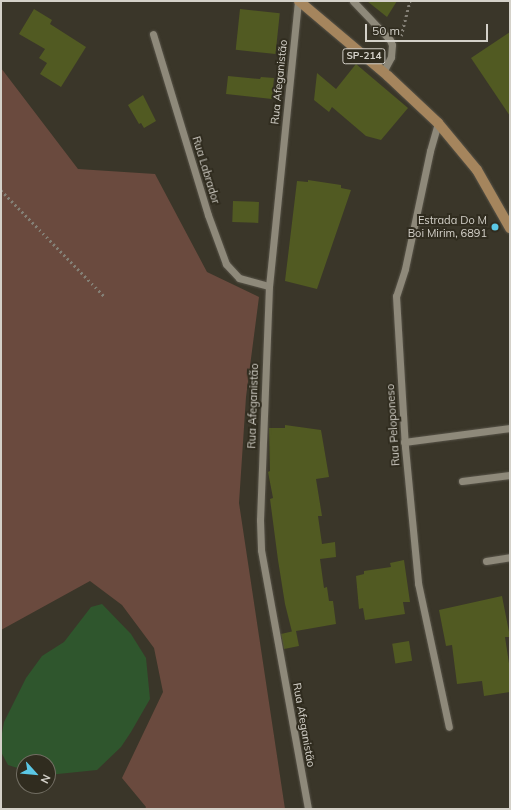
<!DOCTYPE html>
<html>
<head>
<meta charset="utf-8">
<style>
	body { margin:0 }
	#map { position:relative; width:511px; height:810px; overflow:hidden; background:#3a3629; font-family:Mulish,sans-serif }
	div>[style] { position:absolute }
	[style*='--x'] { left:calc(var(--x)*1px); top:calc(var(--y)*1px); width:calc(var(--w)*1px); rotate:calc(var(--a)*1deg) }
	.green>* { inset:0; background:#6a4a3e }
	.water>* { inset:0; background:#2f562d }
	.building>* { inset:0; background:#515a22; transform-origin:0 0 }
	.path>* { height:2.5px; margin-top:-1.25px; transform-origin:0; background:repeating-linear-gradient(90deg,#848076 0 2px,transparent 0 5px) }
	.roads { filter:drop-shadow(0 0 1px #575348) drop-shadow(0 0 1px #575348) }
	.minor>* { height:7px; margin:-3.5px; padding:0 3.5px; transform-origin:3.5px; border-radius:3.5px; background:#8e897a }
	.major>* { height:10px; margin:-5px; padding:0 5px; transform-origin:5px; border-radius:5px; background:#a5855d }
	.dots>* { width:11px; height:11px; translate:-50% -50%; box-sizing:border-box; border:2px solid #302c1f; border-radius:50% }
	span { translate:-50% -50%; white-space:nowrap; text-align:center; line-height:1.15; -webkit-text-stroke:4px #302c1f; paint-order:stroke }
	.shield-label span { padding:1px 3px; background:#302c1f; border:1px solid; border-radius:3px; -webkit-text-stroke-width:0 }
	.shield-label { font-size:10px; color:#d4d1c9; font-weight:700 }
	.street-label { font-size:11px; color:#d4d1c9 }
	.poi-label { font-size:11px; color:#d4d1c9 }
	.right { translate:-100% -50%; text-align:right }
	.frame { position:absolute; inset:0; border:2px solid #d4d1c9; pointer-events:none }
	.north { position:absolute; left:16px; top:754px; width:40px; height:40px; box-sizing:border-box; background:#302c1f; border:1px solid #726e63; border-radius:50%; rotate:117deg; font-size:11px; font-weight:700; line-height:16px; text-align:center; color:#d4d1c9 }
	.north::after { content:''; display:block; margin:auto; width:14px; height:18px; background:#5bc8e6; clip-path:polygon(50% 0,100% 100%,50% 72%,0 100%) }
	.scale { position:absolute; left:365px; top:24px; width:123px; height:18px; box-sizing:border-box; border:2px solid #d4d1c9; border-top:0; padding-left:5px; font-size:12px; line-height:14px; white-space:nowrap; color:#d4d1c9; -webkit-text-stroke:3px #302c1f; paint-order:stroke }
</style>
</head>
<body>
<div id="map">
	<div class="green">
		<i style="clip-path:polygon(1px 68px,78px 169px,155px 174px,207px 272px,259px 297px,246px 397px,239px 503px,285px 809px,145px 809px,146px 807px,122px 778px,163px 692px,154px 648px,122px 605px,90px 581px,1px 630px)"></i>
	</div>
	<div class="water">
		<i style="clip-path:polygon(102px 604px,131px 634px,146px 658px,150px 699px,131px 732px,121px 747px,97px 770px,48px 775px,48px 762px,24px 762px,24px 770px,8px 765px,1px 752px,1px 739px,4px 722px,26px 678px,42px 656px,64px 642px,91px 607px)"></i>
	</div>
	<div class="building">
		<i style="clip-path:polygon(367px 1px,397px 1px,387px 17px)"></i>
		<i style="clip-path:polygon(34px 9px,52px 20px,50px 24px,86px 47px,61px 87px,40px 74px,47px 63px,39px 58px,45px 49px,19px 34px)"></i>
		<i style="left:240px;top:9px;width:40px;height:41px;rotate:6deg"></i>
		<i style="clip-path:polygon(510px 32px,510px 116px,471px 58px)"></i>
		<i style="clip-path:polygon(356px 64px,408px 108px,381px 140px,366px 136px,332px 107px,329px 112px,314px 100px,317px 73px,336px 89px)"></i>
		<i style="clip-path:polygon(228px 76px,260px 79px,261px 77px,274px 78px,272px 99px,226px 94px)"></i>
		<i style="clip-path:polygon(143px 95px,156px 121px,144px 128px,141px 123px,139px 124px,128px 105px)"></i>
		<i style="clip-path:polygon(308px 180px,341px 185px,341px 188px,351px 190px,317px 289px,285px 281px,297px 181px,308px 182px)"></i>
		<i style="left:233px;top:201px;width:26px;height:21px;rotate:2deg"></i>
		<i style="clip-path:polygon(285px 425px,321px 430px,329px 477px,316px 479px,322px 516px,318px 516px,322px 544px,335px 542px,336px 557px,320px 559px,324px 588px,327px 587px,329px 601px,333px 601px,336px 624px,296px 631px,299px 646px,284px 649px,281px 634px,294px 631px,292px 632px,285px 604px,278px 560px,270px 499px,273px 498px,268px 472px,270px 471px,269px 428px,285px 428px)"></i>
		<i style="clip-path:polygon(404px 560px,410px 602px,403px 602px,405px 614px,365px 620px,363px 608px,359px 609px,356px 576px,364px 574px,364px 571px,391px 567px,390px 563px)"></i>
		<i style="clip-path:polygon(502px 596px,510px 637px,505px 637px,510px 670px,510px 692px,484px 696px,482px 681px,457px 684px,452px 645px,446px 646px,439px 610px)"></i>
		<i style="left:409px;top:641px;width:20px;height:17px;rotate:81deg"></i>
	</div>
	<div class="path">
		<i style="--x:401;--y:36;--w:36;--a:-76"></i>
		<i style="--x:1;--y:190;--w:148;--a:45.8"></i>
	</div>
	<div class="roads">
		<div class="minor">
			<i style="--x:298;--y:1;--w:286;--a:95.8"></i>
			<i style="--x:269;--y:286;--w:234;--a:92.2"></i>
			<i style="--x:260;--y:520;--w:30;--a:88"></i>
			<i style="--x:261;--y:550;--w:263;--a:79.7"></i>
			<i style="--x:353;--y:1;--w:54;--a:46.5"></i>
			<i style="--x:390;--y:40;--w:5;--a:68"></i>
			<i style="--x:392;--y:45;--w:12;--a:95"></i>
			<i style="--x:391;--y:57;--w:17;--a:118"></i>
			<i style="--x:153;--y:34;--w:189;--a:73.1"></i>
			<i style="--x:208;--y:215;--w:52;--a:69.8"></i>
			<i style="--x:226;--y:264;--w:19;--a:47"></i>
			<i style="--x:239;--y:278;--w:31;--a:15"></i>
			<i style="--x:438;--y:123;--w:29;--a:106"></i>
			<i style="--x:430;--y:151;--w:121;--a:102"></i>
			<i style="--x:405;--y:269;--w:28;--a:108"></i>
			<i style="--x:396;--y:296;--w:151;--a:86.6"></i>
			<i style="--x:405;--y:447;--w:137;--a:84.5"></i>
			<i style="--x:418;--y:583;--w:147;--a:77.9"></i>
			<i style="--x:404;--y:442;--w:107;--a:-7.5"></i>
			<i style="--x:462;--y:481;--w:48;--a:-7.1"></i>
			<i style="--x:486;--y:561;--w:24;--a:-9"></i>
		</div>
		<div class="major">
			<i style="--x:299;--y:1;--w:116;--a:40.1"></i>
			<i style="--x:388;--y:76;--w:69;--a:43.2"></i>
			<i style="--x:438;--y:123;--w:61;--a:50.3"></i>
			<i style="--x:477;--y:170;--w:67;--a:60.4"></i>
		</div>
	</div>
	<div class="dots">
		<i style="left:495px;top:227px;background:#5bc8e6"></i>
	</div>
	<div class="shield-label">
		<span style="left:364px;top:56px">SP-214</span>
	</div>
	<div class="street-label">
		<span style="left:279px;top:82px;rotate:-84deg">Rua Afeganistão</span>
		<span style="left:206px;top:170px;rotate:73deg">Rua Labrador</span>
		<span style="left:253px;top:406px;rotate:-88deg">Rua Afeganistão</span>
		<span style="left:393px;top:425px;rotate:-94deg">Rua Peloponeso</span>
		<span style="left:304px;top:725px;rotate:80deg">Rua Afeganistão</span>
	</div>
	<div class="poi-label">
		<span class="right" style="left:487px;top:227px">Estrada Do M<br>Boi Mirim, 6891</span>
	</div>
	<div class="frame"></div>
	<div class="north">N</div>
	<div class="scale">50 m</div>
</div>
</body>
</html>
